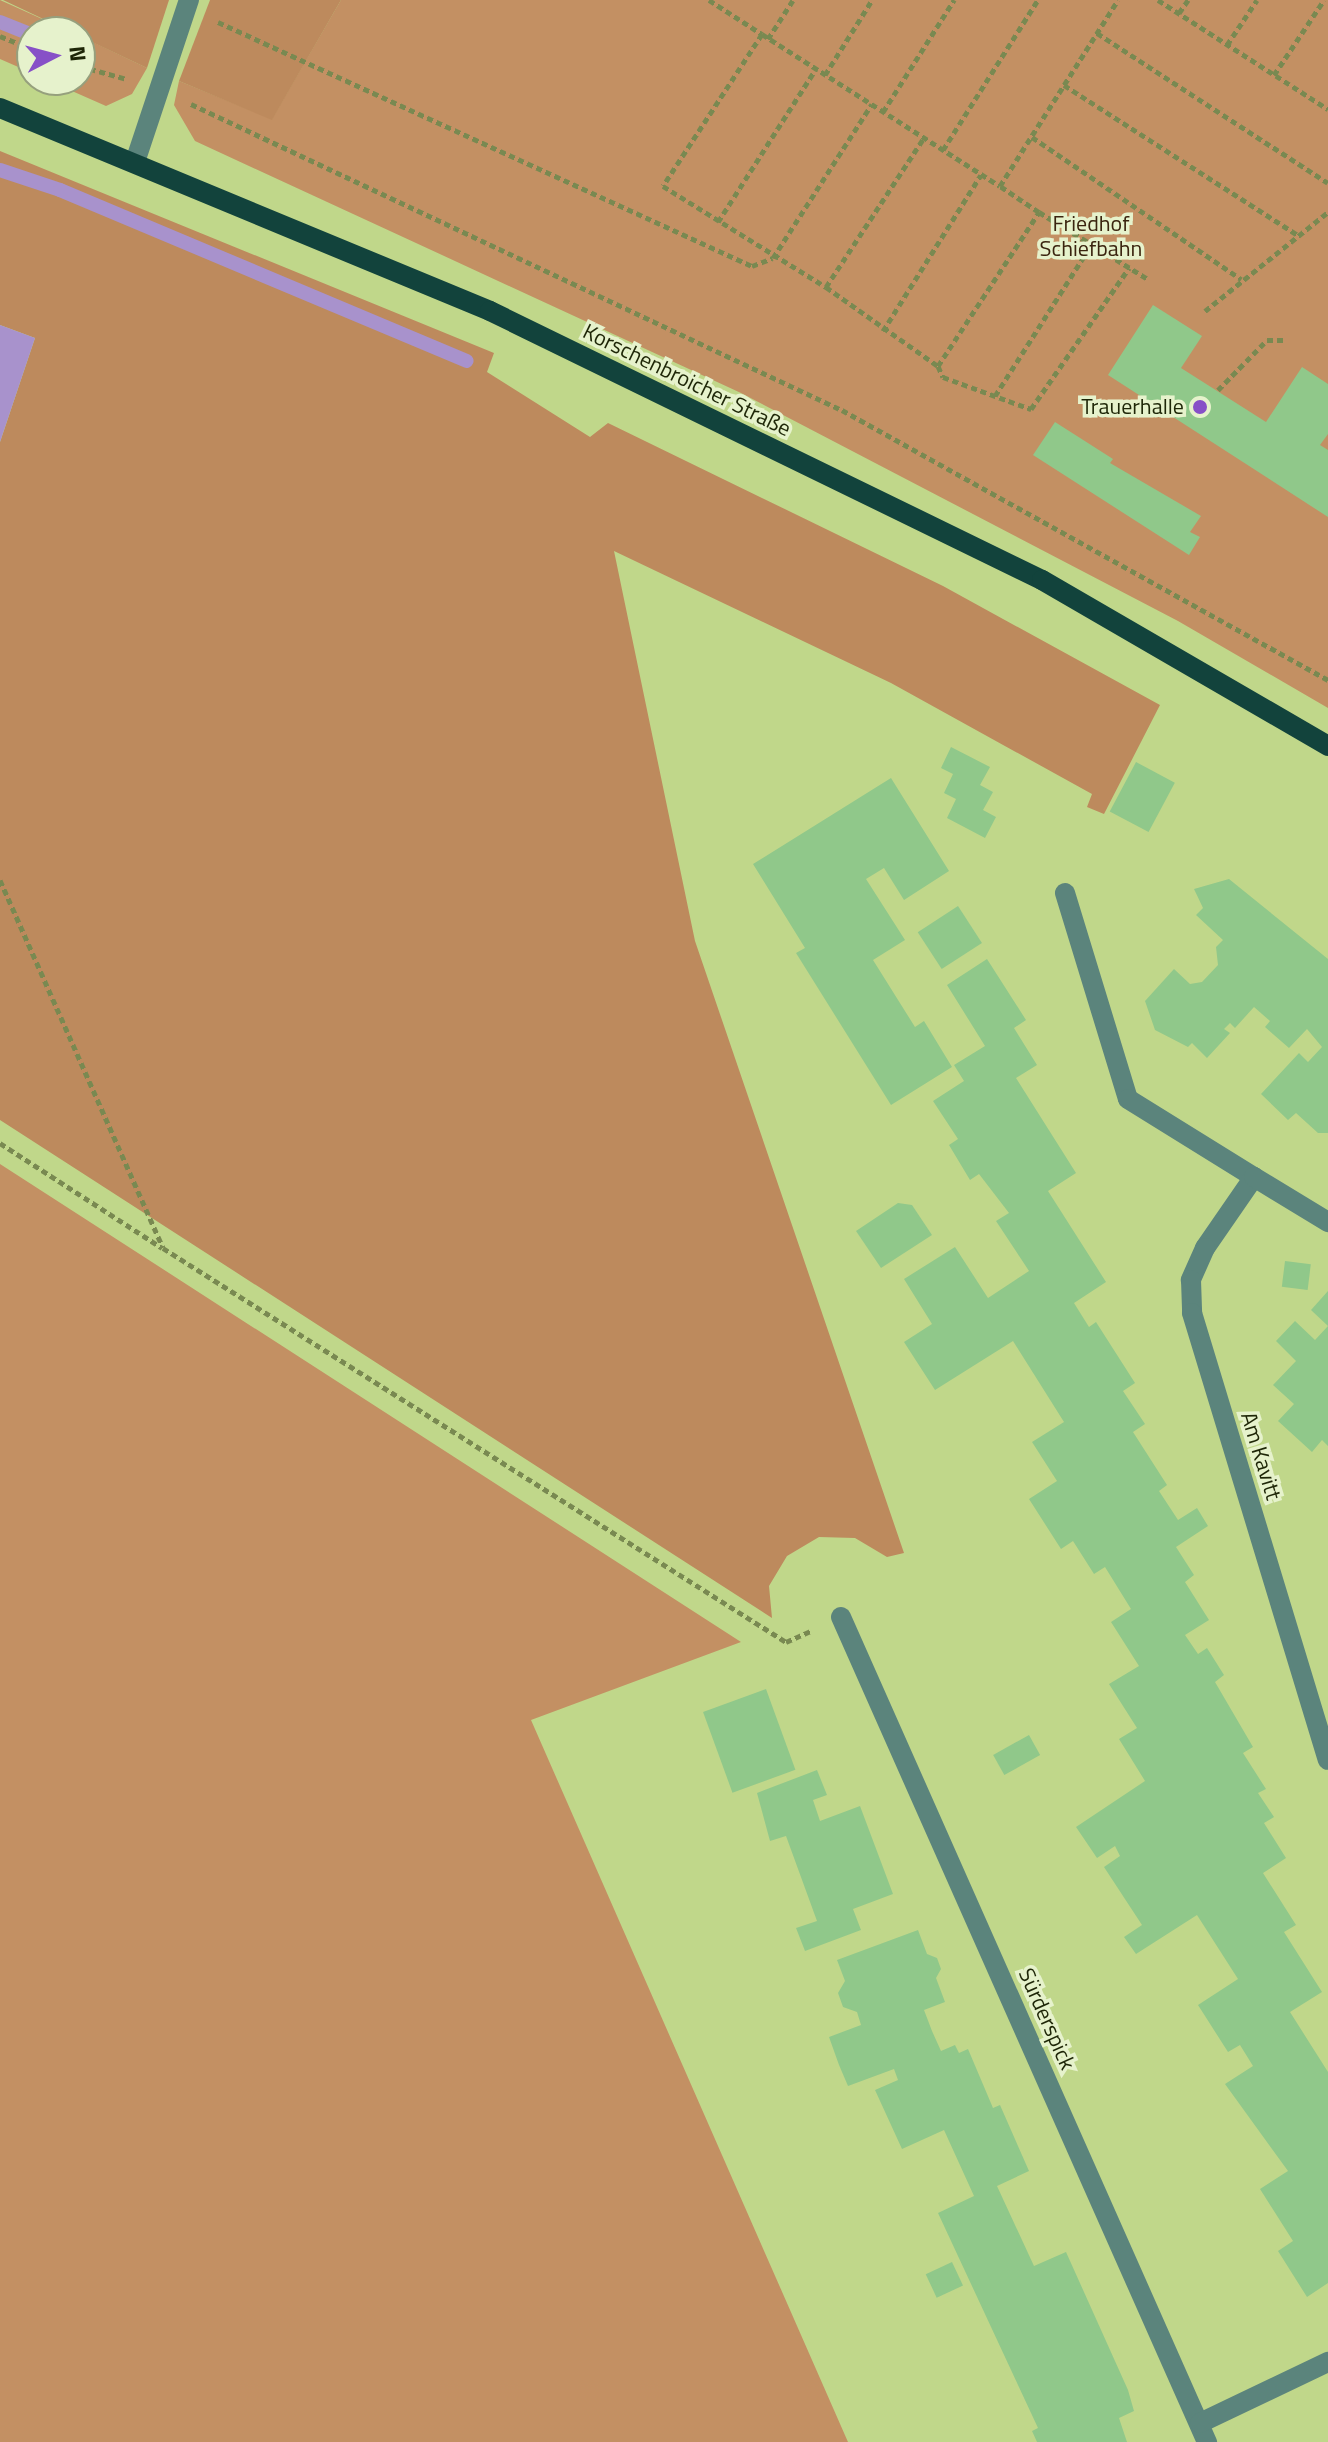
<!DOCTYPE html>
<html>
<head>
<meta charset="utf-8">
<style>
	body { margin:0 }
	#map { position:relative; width:1328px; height:2442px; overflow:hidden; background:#c0d78a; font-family:"Titillium Web",sans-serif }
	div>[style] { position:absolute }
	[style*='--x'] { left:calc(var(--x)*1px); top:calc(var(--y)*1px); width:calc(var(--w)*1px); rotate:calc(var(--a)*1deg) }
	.green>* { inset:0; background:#c39063 }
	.forest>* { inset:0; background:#bd8a5d }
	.water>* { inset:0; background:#a892cc }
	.stream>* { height:14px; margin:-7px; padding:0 7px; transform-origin:7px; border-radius:7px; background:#a892cc }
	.building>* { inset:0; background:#90c88a; transform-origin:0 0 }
	.path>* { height:5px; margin-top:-2.5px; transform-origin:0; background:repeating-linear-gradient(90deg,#798951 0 6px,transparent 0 10px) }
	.minor>* { height:20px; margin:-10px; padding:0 10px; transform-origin:10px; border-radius:10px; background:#5b847c }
	.major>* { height:20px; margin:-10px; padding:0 10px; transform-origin:10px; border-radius:10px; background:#12433c }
	.dots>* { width:22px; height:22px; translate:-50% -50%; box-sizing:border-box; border:4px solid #e6f2cc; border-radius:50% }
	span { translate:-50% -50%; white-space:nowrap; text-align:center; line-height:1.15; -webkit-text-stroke:7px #e6f2cc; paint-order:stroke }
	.park-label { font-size:22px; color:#3a240f }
	.street-label { font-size:22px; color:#1e2607 }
	.poi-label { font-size:22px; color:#1e2607 }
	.right { translate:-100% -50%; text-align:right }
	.north { position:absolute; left:16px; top:16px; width:80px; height:80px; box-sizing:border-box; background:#e6f2cc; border:2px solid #96a07d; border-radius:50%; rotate:84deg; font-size:22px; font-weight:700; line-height:32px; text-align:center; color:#1e2607 }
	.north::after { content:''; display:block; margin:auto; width:28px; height:36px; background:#8750c7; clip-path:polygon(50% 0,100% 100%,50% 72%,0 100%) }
</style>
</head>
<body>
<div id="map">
	<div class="green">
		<i style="clip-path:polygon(0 0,71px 32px,32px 32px,32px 73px,0 59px)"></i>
		<i style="clip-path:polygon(341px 0,1328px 0,1328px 708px,1178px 621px,741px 393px,195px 141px,174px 105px,179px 81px,272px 119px)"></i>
		<i style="clip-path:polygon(80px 36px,147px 68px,132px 94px,106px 106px,47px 80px,80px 80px)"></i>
		<i style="clip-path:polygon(0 1164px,741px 1642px,531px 1720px,848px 2442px,0 2442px)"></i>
	</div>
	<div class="forest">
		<i style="clip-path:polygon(3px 0,169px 0,147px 68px)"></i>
		<i style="clip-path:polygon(210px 0,341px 0,272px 120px,179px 81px)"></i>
		<i style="clip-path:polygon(0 151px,494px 353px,487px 372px,590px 437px,608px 423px,943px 586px,1160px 705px,1104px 814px,1087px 807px,1092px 794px,891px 683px,614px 551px,695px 941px,904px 1553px,887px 1557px,855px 1538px,819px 1537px,787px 1556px,769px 1586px,772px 1618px,0 1120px,0 442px,35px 338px,0 325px)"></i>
	</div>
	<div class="water">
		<i style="clip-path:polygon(0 325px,35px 338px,0 442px)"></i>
	</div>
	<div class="stream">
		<i style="--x:0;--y:22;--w:35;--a:22"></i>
		<i style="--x:0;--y:170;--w:63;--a:18.4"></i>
		<i style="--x:60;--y:190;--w:441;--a:22.8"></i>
	</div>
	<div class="building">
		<i style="clip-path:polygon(1153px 305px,1202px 336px,1181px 368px,1266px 422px,1302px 367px,1328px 384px,1328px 434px,1320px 445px,1328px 450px,1328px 517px,1108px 375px)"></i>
		<i style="clip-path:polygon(1055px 422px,1113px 459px,1110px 463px,1201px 516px,1190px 532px,1200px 537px,1189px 555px,1033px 455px)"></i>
		<i style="clip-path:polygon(951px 747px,990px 767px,980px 785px,993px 792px,983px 810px,996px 817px,985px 838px,947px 818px,956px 799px,944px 793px,953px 774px,941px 768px)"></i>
		<i style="left:1136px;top:762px;width:44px;height:56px;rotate:28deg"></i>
		<i style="clip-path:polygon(891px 778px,949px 871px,904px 900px,884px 868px,866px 879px,905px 940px,873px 960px,915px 1027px,924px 1021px,952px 1067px,891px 1105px,796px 953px,805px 948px,753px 864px)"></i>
		<i style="clip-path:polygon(1229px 879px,1328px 959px,1328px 1133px,1318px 1133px,1296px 1113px,1288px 1120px,1261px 1094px,1299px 1053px,1308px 1062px,1322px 1047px,1307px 1029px,1289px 1048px,1265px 1027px,1270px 1021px,1254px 1007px,1235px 1028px,1230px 1023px,1224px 1029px,1230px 1033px,1207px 1058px,1192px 1043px,1188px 1047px,1155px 1030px,1145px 1001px,1174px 969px,1190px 984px,1202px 982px,1218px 965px,1216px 947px,1223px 940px,1196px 915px,1203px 908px,1194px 889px)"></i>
		<i style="left:958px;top:906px;width:44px;height:48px;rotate:57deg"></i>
		<i style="clip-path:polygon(987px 959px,1026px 1020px,1014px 1028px,1037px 1065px,1016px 1078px,1076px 1173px,1048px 1191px,1106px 1282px,1074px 1303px,1089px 1327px,1096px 1322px,1135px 1383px,1123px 1391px,1145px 1424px,1133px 1432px,1167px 1485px,1159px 1491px,1178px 1520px,1197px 1508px,1208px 1526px,1176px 1547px,1194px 1575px,1185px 1582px,1209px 1620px,1185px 1635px,1198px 1654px,1207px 1648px,1224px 1675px,1215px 1682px,1253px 1747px,1243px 1753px,1266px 1789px,1258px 1793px,1274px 1817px,1264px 1823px,1286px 1858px,1263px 1873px,1296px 1925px,1284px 1932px,1322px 1992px,1290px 2012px,1328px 2072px,1328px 2283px,1307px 2297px,1278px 2251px,1293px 2241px,1260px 2189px,1288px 2171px,1225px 2084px,1253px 2066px,1240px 2045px,1228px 2052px,1198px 2005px,1238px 1979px,1197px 1915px,1136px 1954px,1124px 1937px,1142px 1925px,1104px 1867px,1120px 1856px,1115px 1846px,1097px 1858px,1076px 1827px,1145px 1781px,1119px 1739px,1137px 1728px,1109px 1684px,1139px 1666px,1111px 1622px,1131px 1609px,1105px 1567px,1094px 1574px,1073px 1541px,1061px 1549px,1029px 1499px,1057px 1481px,1032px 1442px,1064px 1422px,1013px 1341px,935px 1390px,904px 1342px,932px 1324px,904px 1279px,955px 1247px,988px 1298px,1029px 1271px,996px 1221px,1009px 1213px,979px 1174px,970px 1180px,949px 1145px,958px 1139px,933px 1101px,964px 1081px,954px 1065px,985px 1046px,947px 985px)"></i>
		<i style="clip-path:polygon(898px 1203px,912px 1205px,932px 1235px,881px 1268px,856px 1231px)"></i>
		<i style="left:1285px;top:1261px;width:26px;height:26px;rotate:7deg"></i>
		<i style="clip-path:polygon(1328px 1291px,1328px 1326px,1311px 1310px)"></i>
		<i style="clip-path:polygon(1295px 1321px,1315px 1340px,1328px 1326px,1328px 1446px,1322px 1440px,1312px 1452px,1278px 1421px,1294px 1404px,1273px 1385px,1296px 1361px,1276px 1341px)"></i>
		<i style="left:766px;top:1689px;width:86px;height:67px;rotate:70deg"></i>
		<i style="left:1029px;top:1735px;width:23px;height:41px;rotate:61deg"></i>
		<i style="clip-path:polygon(817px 1770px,827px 1795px,813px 1800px,820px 1821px,860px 1806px,893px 1894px,853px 1909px,861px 1930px,805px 1951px,796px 1928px,817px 1921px,786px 1836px,770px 1841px,757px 1793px)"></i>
		<i style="clip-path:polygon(918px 1930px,927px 1954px,937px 1958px,941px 1969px,936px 1978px,945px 2002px,924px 2010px,932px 2031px,941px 2051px,955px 2045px,959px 2053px,968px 2049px,993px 2108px,1000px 2105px,1029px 2171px,997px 2186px,1034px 2266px,1066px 2252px,1128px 2390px,1134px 2411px,1119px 2418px,1127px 2442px,1037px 2442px,1032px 2431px,1038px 2428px,938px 2213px,974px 2196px,944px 2130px,902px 2149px,875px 2090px,898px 2080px,894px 2069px,848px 2086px,839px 2065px,829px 2037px,861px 2025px,857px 2012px,843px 2007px,838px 1993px,845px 1981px,837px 1960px)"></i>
		<i style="left:952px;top:2262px;width:26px;height:29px;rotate:65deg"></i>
	</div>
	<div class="path">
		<i style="--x:709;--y:0;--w:63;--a:32.7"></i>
		<i style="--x:762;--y:34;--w:181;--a:123.1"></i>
		<i style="--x:663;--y:186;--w:192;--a:31.8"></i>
		<i style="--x:826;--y:287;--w:137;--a:35.2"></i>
		<i style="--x:938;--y:366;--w:184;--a:-56.7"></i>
		<i style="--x:1039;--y:212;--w:47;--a:-146.3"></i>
		<i style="--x:1158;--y:0;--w:202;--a:32.7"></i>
		<i style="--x:1179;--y:13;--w:16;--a:-55"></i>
		<i style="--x:218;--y:22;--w:587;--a:24.56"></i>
		<i style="--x:752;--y:266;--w:22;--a:-21"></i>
		<i style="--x:773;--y:258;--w:183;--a:-57.3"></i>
		<i style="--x:1097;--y:33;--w:275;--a:33"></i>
		<i style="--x:762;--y:34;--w:282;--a:32.6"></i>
		<i style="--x:1000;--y:186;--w:220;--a:-57.6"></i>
		<i style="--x:0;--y:36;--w:35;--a:22"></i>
		<i style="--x:768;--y:39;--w:46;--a:-57.3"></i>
		<i style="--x:1227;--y:45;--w:54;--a:-56.3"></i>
		<i style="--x:80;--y:66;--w:49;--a:15.5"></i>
		<i style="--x:825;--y:75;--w:89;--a:-57.9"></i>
		<i style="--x:1274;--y:75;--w:90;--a:-56.3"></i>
		<i style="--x:1064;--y:85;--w:278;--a:32.7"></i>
		<i style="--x:191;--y:104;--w:719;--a:25.18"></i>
		<i style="--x:842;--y:410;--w:556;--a:29.05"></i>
		<i style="--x:883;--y:112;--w:133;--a:-57.6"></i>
		<i style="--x:1032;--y:137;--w:253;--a:34.2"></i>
		<i style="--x:943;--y:150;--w:178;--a:-57.7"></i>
		<i style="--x:1039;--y:212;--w:128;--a:31.6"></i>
		<i style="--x:718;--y:222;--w:182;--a:-57.4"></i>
		<i style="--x:826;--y:287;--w:178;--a:-56.7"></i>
		<i style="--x:1205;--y:311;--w:158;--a:-38.8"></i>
		<i style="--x:883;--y:331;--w:184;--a:-57.9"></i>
		<i style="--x:938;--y:366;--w:12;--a:66"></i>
		<i style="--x:943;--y:377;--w:94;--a:20"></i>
		<i style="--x:1031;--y:409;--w:172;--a:-55.2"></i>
		<i style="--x:1218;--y:390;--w:70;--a:-45.6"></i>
		<i style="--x:1267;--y:340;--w:20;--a:0"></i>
		<i style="--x:995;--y:396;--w:180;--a:-57.5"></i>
		<i style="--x:0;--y:880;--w:402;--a:66.1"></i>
		<i style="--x:163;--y:1248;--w:737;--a:32.31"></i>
		<i style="--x:786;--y:1642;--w:27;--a:-24"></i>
		<i style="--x:0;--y:1143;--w:193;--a:32.9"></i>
	</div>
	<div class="minor">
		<i style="--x:135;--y:162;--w:171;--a:-71.6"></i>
		<i style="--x:1065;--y:893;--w:215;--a:73"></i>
		<i style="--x:1128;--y:1099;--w:148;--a:31.8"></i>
		<i style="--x:1254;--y:1177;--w:86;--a:124.6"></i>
		<i style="--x:1205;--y:1248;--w:35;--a:114"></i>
		<i style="--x:1191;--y:1280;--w:33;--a:88"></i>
		<i style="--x:1192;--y:1313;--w:467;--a:73.1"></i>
		<i style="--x:1254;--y:1177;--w:87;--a:31.3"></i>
		<i style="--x:841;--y:1617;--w:903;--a:66.08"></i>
		<i style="--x:1200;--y:2423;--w:142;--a:-25.5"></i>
	</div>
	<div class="major">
		<i style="--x:0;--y:108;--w:530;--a:22.5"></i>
		<i style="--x:490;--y:311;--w:614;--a:25.98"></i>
		<i style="--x:1042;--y:580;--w:331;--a:30.1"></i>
	</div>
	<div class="dots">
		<i style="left:1200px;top:407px;background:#8750c7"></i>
	</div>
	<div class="park-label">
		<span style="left:1091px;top:236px">Friedhof<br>Schiefbahn</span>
	</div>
	<div class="street-label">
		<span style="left:687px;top:380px;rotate:26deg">Korschenbroicher Straße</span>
		<span style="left:1261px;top:1456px;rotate:73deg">Am Kavitt</span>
		<span style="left:1047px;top:2019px;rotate:66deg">Sürderspick</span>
	</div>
	<div class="poi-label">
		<span class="right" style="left:1184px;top:407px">Trauerhalle</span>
	</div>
	<div class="north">N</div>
</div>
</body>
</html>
